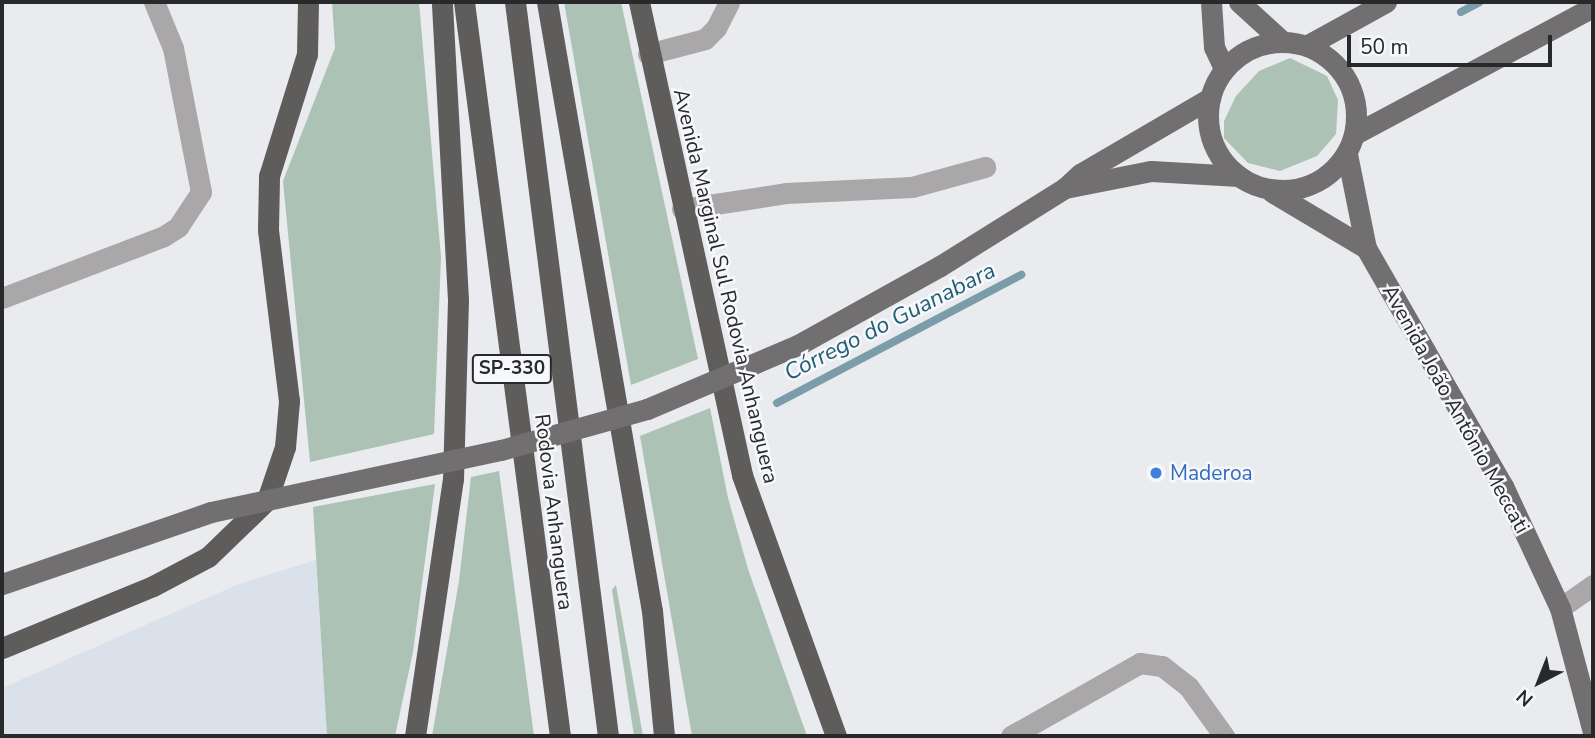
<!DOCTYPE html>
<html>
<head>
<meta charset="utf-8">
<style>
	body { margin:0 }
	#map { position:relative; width:1595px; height:738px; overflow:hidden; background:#e9ebee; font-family:"Nunito Sans",sans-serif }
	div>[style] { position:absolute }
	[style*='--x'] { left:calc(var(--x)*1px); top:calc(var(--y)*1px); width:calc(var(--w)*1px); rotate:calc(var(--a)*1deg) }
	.built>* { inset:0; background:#dae1ea }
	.green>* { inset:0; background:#abc2b4 }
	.stream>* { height:8px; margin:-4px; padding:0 4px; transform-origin:4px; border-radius:4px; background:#7b9ca9 }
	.minor>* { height:21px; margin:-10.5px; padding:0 10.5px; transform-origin:10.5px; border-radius:10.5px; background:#a9a7a8 }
	.major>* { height:21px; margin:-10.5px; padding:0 10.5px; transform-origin:10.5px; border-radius:10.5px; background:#726f70 }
	.major>.ring { margin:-10.5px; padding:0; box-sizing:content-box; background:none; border:21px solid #726f70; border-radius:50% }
	.highway>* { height:21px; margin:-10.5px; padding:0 10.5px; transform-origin:10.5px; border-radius:10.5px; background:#5f5c5c }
	.major-bridge>* { height:21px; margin:-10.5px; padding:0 10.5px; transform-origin:10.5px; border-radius:10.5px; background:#726f70 }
	.dots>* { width:19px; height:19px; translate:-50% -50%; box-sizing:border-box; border:4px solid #f6f8fb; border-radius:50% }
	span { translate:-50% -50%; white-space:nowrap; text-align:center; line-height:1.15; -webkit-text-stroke:5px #f6f8fb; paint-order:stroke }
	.shield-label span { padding:2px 5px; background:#f6f8fb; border:2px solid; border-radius:5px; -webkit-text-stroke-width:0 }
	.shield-label { font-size:19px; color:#28292a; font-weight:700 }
	.street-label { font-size:21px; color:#28292a }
	.shop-label { font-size:21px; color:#366cbe }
	.left { translate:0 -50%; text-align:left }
	.water-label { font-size:23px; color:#205f74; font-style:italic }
	.frame { position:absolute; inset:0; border:4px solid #28292a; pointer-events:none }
	.north { position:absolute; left:1504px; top:647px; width:70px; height:70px; -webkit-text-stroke:5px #f6f8fb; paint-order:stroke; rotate:222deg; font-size:19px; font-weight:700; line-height:28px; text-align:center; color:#28292a }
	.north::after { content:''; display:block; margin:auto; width:24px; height:32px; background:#28292a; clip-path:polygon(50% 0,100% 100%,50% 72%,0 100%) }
	.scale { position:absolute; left:1347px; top:35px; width:205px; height:32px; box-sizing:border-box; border:4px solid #28292a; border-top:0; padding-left:9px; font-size:21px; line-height:24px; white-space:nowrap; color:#28292a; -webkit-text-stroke:5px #f6f8fb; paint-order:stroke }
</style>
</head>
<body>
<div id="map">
	<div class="built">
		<i style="clip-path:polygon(316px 560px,327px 736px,2px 736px,2px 688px,239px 584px)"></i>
	</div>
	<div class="green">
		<i style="clip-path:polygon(332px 2px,419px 2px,441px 257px,434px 434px,310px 462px,283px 181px,335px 48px)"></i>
		<i style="clip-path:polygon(564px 2px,621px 2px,698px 359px,631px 385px)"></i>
		<i style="clip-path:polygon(1290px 58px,1327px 76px,1338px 100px,1336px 134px,1317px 156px,1280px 171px,1248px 163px,1224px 138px,1224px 121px,1236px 96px,1259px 71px)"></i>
		<i style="clip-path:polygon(710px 408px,728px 498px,748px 569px,807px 736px,692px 736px,640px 436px)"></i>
		<i style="clip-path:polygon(499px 471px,534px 736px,432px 736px,459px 581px,471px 477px)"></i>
		<i style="clip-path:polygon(435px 484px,413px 652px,395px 736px,327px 736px,313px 507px)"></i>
		<i style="clip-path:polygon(616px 585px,643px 736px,634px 736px,612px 590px)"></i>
	</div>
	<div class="stream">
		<i style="--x:1461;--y:12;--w:21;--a:-28"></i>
		<i style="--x:777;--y:403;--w:276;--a:-27.7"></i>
	</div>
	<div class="minor">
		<i style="--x:648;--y:54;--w:59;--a:-14.7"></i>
		<i style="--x:705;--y:39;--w:16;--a:-45"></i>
		<i style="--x:716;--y:28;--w:29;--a:-63"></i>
		<i style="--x:682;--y:209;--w:105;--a:-8.7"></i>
		<i style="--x:786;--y:193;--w:126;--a:-2.7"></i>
		<i style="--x:912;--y:187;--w:76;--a:-15.3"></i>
		<i style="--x:2;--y:298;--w:173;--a:-20.9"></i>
		<i style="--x:164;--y:236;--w:17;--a:-33"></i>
		<i style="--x:178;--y:227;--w:42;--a:-56.7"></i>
		<i style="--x:201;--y:192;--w:147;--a:-101"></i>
		<i style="--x:173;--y:48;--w:50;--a:-112.4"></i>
		<i style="--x:1560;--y:608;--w:40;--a:-34.9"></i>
		<i style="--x:1011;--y:736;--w:148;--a:-29.5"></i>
		<i style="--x:1140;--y:663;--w:22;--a:8"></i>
		<i style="--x:1162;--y:666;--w:33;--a:38"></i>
		<i style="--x:1188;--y:686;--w:62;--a:54.2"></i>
	</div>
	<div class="major">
		<i style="--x:1211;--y:2;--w:45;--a:86.2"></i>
		<i style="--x:1214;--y:47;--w:23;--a:65"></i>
		<i style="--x:1239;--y:2;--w:58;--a:42.2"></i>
		<i class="ring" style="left:1208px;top:42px;width:127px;height:127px"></i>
		<i style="--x:1308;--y:45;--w:89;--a:-28.9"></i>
		<i style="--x:1355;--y:134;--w:270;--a:-28.1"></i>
		<i style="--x:1347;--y:154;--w:96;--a:78.6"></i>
		<i style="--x:1366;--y:248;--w:275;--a:60.1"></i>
		<i style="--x:1503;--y:486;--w:135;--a:65"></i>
		<i style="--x:1560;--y:608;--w:128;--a:75.1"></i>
		<i style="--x:1065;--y:188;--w:88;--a:-11.2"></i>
		<i style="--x:1151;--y:171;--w:88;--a:3.3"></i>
		<i style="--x:1272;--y:192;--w:109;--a:30.8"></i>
		<i style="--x:940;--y:266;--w:147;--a:-32"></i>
		<i style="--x:1065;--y:188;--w:21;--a:-43"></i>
		<i style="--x:1080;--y:174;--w:151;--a:-30.3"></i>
	</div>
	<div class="highway">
		<i style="--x:464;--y:2;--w:740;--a:82.55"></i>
		<i style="--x:515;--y:2;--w:740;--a:82.78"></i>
		<i style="--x:547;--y:2;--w:618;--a:80.22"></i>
		<i style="--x:652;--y:611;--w:126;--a:84.5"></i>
		<i style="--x:639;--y:2;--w:484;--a:77.7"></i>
		<i style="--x:742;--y:475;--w:277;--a:70.2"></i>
		<i style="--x:2;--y:648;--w:163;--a:-22.3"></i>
		<i style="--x:153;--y:586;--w:62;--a:-27.8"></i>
		<i style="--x:208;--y:557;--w:82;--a:-44"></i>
		<i style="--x:267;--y:500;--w:56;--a:-71.2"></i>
		<i style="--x:285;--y:447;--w:46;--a:-85"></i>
		<i style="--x:289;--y:401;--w:172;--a:-97"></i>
		<i style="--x:268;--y:230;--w:54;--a:-88.9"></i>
		<i style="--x:269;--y:176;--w:128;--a:-72.7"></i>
		<i style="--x:307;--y:54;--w:52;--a:-88.9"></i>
		<i style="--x:415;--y:736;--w:260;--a:-81.6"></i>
		<i style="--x:453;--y:479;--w:179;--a:-88.4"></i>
		<i style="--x:458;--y:300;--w:298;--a:-93.1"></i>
	</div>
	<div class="major-bridge">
		<i style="--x:2;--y:584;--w:221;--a:-19"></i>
		<i style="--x:211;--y:512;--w:297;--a:-12.1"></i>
		<i style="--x:501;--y:450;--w:152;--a:-15.7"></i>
		<i style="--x:647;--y:409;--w:164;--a:-23"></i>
		<i style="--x:798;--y:345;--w:162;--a:-29.1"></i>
	</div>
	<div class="dots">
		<i style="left:1156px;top:473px;background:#3f7fe0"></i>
	</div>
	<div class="shield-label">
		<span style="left:512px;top:369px">SP-330</span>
	</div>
	<div class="street-label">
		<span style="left:726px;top:286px;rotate:77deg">Avenida Marginal Sul Rodovia Anhanguera</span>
		<span style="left:1456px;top:409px;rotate:61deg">Avenida João Antônio Meccati</span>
		<span style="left:554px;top:512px;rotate:83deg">Rodovia Anhanguera</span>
	</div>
	<div class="shop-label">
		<span class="left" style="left:1170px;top:473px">Maderoa</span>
	</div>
	<div class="water-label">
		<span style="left:890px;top:322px;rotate:-27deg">Córrego do Guanabara</span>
	</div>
	<div class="frame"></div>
	<div class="north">N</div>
	<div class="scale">50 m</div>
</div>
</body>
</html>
